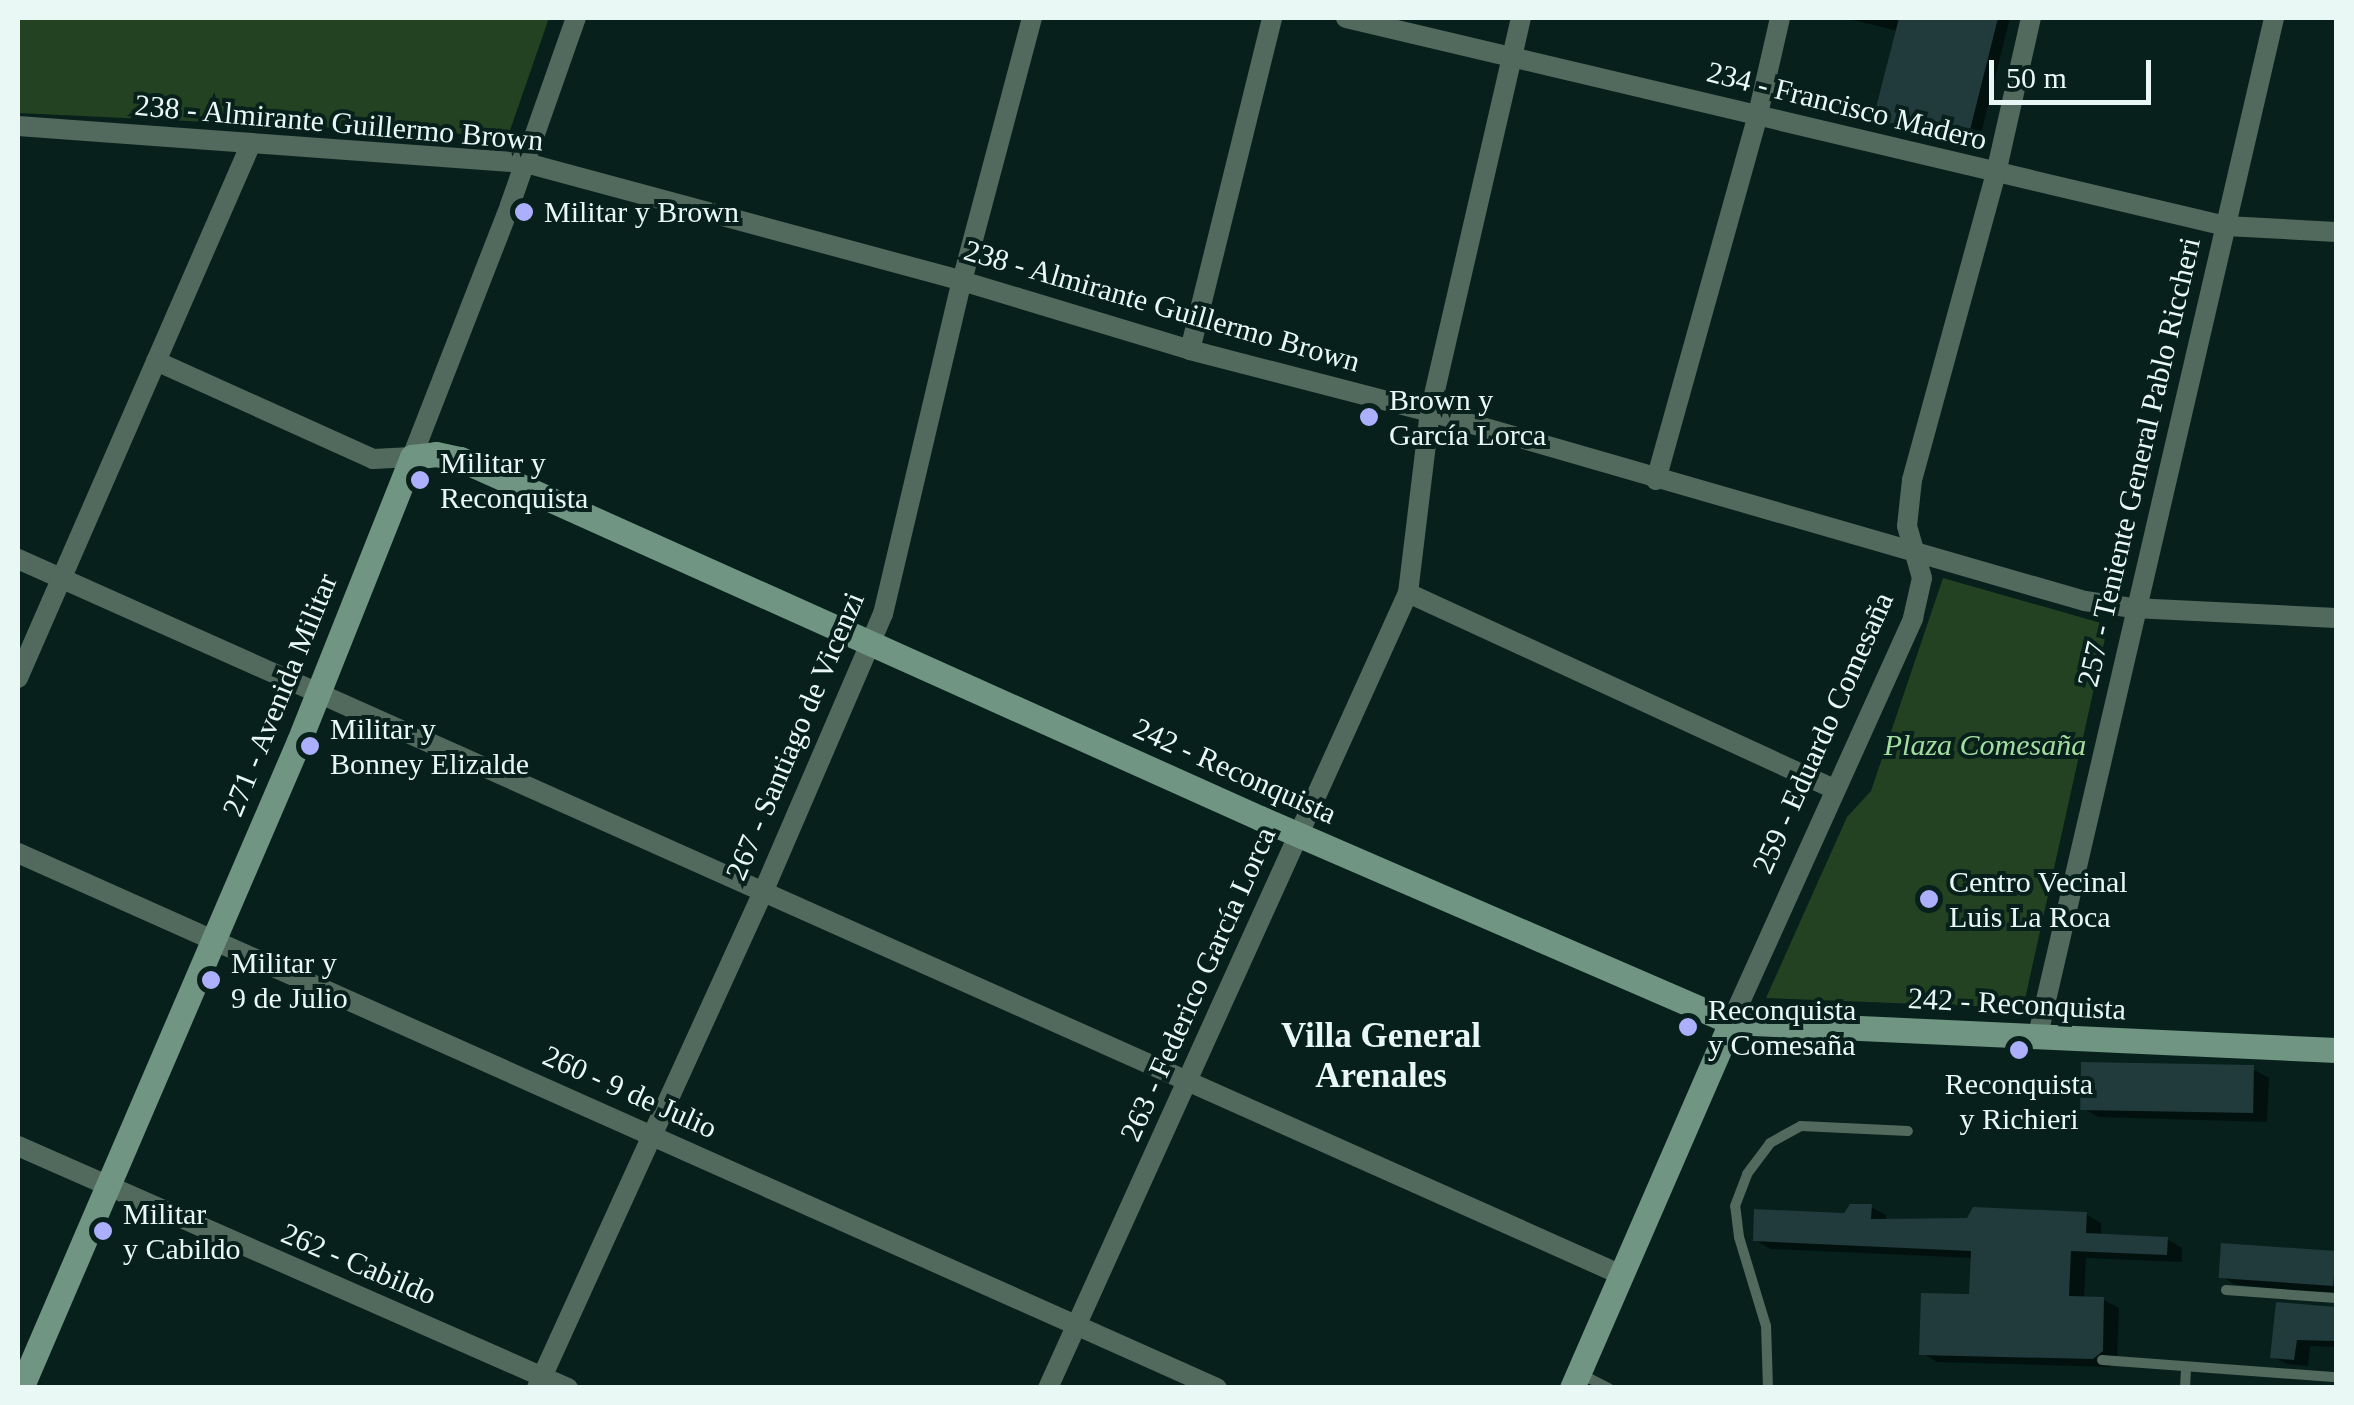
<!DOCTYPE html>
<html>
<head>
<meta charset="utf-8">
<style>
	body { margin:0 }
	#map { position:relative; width:2354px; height:1405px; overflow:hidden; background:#07201c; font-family:Georgia,serif }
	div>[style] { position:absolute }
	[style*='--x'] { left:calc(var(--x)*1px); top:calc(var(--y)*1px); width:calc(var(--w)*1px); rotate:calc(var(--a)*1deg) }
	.green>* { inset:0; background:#224221 }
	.shadow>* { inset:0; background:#0007 }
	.building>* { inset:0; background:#213a3c; transform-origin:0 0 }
	.lane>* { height:10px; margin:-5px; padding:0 5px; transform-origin:5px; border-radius:5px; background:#52695d }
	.street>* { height:20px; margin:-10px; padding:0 10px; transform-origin:10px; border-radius:10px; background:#52695d }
	.secondary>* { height:25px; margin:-12.5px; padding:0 12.5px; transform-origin:12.5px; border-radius:12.5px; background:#709583 }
	.dots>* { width:28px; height:28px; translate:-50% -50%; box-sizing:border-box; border:5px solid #07201c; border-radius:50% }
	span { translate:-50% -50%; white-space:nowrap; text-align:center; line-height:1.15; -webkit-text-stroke:8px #07201c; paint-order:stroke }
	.street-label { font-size:30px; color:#e9f8f5 }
	.poi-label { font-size:30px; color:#e9f8f5 }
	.left { translate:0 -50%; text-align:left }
	.park-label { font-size:30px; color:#a3dd9f; font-style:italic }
	.quarter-label { font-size:35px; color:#e9f8f5; font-weight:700 }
	.frame { position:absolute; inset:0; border:20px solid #e9f8f5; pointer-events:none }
	.scale { position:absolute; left:1989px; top:60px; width:162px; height:45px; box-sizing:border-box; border:5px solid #e9f8f5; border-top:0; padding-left:12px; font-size:30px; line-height:35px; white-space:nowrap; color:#e9f8f5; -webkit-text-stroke:8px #07201c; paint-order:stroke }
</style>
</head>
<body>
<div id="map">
	<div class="green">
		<i style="clip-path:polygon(18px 18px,549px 18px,508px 136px,18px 113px)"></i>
		<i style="clip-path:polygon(1943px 578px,2108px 625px,2023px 1008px,1766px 998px,1847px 817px,1871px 791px)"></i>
	</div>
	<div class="shadow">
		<i style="clip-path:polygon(1845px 18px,2010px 18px,1978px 146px,1876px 117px,1898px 31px)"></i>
		<i style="clip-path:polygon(2253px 1069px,2269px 1078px,2267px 1122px,2098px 1117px,2083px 1108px)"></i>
		<i style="clip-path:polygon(1871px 1207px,1886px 1215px,1886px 1221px,2086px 1214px,2101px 1223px,2101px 1237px,2167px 1239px,2182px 1248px,2182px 1262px,2086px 1258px,2084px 1299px,2104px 1300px,2119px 1308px,2117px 1360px,2110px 1367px,1937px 1362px,1922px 1353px,1971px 1296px,1973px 1258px,1771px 1249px,1755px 1240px)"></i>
		<i style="clip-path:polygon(2223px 1245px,2336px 1254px,2336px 1297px,2234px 1284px,2220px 1276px)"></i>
		<i style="clip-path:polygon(2279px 1305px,2336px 1309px,2336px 1347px,2310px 1346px,2308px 1366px,2287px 1364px,2273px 1357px)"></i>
	</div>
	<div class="building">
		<i style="clip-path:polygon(1899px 18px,1998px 18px,1967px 142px,1873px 119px)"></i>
		<i style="left:2081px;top:1062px;width:173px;height:48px;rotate:1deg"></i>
		<i style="clip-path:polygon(1850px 1204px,1872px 1204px,1871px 1219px,1967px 1218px,1973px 1207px,2087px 1212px,2086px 1233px,2168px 1237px,2167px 1255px,2071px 1251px,2069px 1296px,2104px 1297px,2103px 1351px,2093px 1359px,1919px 1355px,1921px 1293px,1969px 1294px,1971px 1251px,1753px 1241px,1754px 1209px,1844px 1213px)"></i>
		<i style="left:2221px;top:1243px;width:115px;height:35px;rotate:4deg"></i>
		<i style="clip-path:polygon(2276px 1302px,2336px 1307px,2336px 1341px,2297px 1340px,2294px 1360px,2270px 1358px)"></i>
	</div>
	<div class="lane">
		<i style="--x:2226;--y:1290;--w:110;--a:4.2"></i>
		<i style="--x:2102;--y:1360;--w:235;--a:4.2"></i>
		<i style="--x:1579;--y:1373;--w:34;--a:27"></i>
		<i style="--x:1768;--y:1388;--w:62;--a:-91.8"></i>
		<i style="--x:1766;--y:1326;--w:93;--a:-106.9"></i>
		<i style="--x:1739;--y:1237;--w:31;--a:-97"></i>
		<i style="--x:1735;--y:1206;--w:34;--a:-69"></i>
		<i style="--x:1747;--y:1174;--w:39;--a:-53"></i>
		<i style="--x:1770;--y:1143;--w:35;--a:-29"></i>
		<i style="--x:1801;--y:1126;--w:107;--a:2.7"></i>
		<i style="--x:2185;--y:1388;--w:20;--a:-87"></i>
	</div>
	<div class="street">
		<i style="--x:1346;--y:18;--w:904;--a:13.3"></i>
		<i style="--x:2226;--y:226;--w:110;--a:3.1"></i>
		<i style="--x:18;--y:126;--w:509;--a:4.17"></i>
		<i style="--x:526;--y:163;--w:452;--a:15.1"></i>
		<i style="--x:962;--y:281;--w:238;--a:16.8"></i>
		<i style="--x:1190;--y:350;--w:248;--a:14.5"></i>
		<i style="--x:1430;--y:412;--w:682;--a:16.1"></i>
		<i style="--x:2085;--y:601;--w:49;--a:8.3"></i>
		<i style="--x:2133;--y:608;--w:203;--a:2.8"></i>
		<i style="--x:1190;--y:350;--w:342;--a:-76.1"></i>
		<i style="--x:156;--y:361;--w:238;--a:24.3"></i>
		<i style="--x:373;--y:459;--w:39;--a:-3"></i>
		<i style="--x:412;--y:457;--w:270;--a:-68.7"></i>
		<i style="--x:510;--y:205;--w:198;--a:-70.6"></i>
		<i style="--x:1656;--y:480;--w:380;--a:-74.4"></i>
		<i style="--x:1758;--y:114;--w:98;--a:-77.1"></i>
		<i style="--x:18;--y:559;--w:1757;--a:24.06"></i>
		<i style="--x:1408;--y:593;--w:469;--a:24.7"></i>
		<i style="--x:18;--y:678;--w:580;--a:-66.44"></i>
		<i style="--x:18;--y:853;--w:1313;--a:24.05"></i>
		<i style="--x:1731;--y:1022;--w:443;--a:-65.7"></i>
		<i style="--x:1913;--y:618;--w:41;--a:-77.3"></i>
		<i style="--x:1922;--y:578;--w:54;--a:-106.1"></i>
		<i style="--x:1907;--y:526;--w:46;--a:-83.8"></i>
		<i style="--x:1912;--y:480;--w:318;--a:-74.7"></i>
		<i style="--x:1996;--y:173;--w:159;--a:-77.3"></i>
		<i style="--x:2037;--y:1039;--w:1048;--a:-76.93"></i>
		<i style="--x:18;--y:1146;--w:601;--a:23.75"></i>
		<i style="--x:537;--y:1388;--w:547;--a:-65.5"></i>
		<i style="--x:764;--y:890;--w:301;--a:-66.7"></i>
		<i style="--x:883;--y:614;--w:342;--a:-76.7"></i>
		<i style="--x:962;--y:281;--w:272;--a:-75.1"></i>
		<i style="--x:1048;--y:1388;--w:873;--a:-65.64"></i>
		<i style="--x:1408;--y:593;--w:182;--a:-83.1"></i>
		<i style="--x:1430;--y:412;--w:404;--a:-77"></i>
	</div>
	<div class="secondary">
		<i style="--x:21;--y:1388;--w:704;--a:-66.75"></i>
		<i style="--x:299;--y:741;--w:306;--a:-68.3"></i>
		<i style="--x:412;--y:457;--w:24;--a:-7"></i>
		<i style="--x:436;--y:454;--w:25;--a:12"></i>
		<i style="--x:460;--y:459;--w:877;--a:24.17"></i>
		<i style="--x:1260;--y:818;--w:513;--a:23.42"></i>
		<i style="--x:1731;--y:1022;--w:606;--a:2.65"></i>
		<i style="--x:1572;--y:1388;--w:399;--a:-66.5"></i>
	</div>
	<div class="dots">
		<i style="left:524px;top:212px;background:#acaffb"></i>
		<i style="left:1369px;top:417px;background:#acaffb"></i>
		<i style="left:420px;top:480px;background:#acaffb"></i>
		<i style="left:310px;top:746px;background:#acaffb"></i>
		<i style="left:1929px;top:899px;background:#acaffb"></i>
		<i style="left:211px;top:980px;background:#acaffb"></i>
		<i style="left:1688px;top:1027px;background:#acaffb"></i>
		<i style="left:2019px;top:1050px;background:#acaffb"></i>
		<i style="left:103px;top:1231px;background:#acaffb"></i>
	</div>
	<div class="street-label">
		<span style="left:1847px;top:106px;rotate:14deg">234 - Francisco Madero</span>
		<span style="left:339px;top:123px;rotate:5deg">238 - Almirante Guillermo Brown</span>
		<span style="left:1162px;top:306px;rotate:16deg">238 - Almirante Guillermo Brown</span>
		<span style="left:2139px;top:462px;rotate:-77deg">257 - Teniente General Pablo Riccheri</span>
		<span style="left:280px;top:695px;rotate:-68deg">271 - Avenida Militar</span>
		<span style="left:1823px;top:733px;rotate:-66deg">259 - Eduardo Comesaña</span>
		<span style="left:795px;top:736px;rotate:-67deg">267 - Santiago de Vicenzi</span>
		<span style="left:1235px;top:771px;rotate:24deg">242 - Reconquista</span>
		<span style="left:1198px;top:984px;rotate:-66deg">263 - Federico García Lorca</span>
		<span style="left:2017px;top:1004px;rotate:3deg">242 - Reconquista</span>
		<span style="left:630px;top:1092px;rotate:24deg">260 - 9 de Julio</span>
		<span style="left:359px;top:1264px;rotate:23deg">262 - Cabildo</span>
	</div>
	<div class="poi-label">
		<span class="left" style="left:544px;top:212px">Militar y Brown</span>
		<span class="left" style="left:1389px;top:417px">Brown y<br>García Lorca</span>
		<span class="left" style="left:440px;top:480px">Militar y<br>Reconquista</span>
		<span class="left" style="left:330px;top:746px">Militar y<br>Bonney Elizalde</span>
		<span class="left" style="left:1949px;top:899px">Centro Vecinal<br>Luis La Roca</span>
		<span class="left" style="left:231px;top:980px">Militar y<br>9 de Julio</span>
		<span class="left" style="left:1708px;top:1027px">Reconquista<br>y Comesaña</span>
		<span style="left:2019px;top:1101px">Reconquista<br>y Richieri</span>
		<span class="left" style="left:123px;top:1231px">Militar<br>y Cabildo</span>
	</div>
	<div class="park-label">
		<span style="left:1985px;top:745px">Plaza Comesaña</span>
	</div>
	<div class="quarter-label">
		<span style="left:1381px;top:1056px">Villa General<br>Arenales</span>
	</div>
	<div class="frame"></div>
	<div class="scale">50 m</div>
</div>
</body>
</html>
